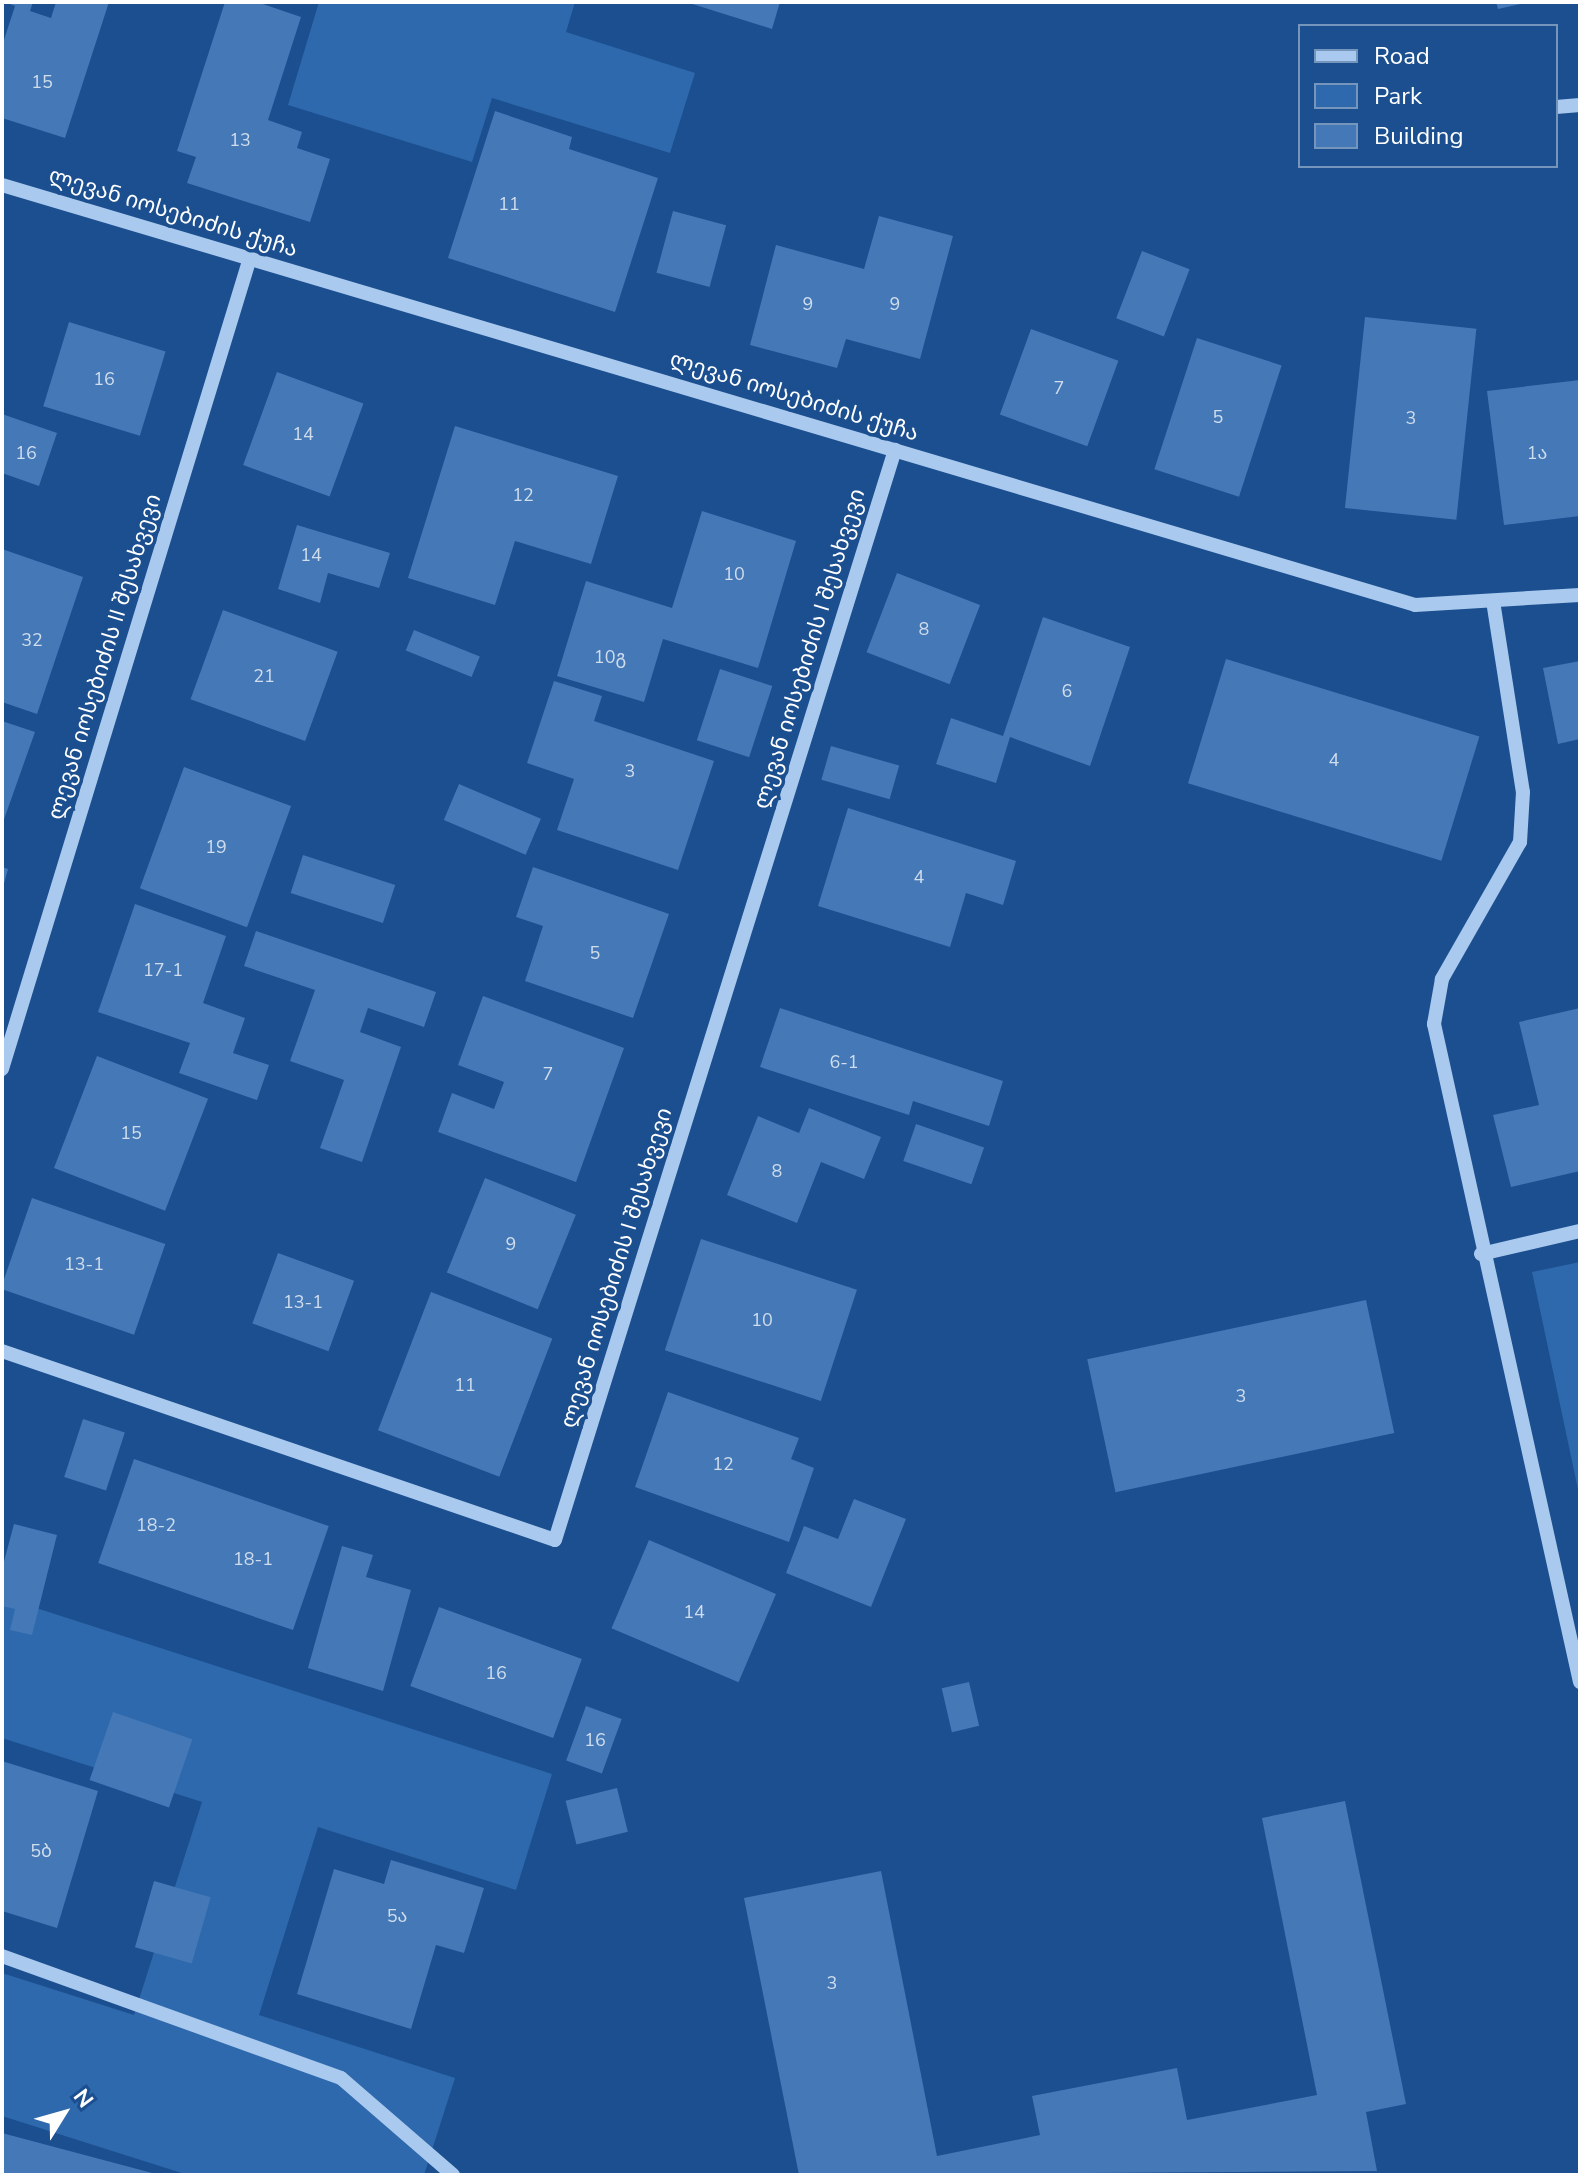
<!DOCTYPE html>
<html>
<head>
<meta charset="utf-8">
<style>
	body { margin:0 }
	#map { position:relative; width:1582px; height:2177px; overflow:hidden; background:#1b4f8f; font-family:"Nunito Sans","Noto Sans Georgian",sans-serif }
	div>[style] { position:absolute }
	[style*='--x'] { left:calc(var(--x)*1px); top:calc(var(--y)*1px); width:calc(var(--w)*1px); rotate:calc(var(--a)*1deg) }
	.green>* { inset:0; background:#2e69ad }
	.building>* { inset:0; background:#4478b7; transform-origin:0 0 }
	.minor>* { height:14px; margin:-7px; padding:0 7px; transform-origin:7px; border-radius:7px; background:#a9c9ee }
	span { translate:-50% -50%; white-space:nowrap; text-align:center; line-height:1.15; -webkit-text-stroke:7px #1b4f8f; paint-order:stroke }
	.number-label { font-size:18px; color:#d0dded }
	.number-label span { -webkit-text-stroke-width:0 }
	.street-label { font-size:22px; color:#fff }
	.frame { position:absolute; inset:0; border:4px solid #fff; pointer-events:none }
	.legend { position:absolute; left:1298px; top:24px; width:260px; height:144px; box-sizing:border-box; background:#1b4f8f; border:2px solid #7695bc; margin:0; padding:10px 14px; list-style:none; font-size:24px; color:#fff }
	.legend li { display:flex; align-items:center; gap:16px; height:40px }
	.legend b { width:40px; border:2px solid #7695bc }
	.north { position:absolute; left:24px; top:2073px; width:80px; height:80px; -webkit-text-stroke:6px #1b4f8f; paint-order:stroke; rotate:53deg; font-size:22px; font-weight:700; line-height:32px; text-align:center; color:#fff }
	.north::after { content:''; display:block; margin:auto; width:28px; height:36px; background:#fff; clip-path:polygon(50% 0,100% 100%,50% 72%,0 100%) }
</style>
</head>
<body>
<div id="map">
	<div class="green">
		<i style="clip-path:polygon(319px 2px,575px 2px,566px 32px,695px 73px,670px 153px,492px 98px,472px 162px,288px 105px)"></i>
		<i style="clip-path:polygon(1580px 1262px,1580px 1499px,1532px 1272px)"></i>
		<i style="clip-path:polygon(2px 1597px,552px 1774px,516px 1890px,318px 1827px,259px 2015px,455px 2078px,424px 2175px,188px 2175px,2px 2116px,2px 1973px,134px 2015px,202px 1802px,2px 1738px)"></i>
	</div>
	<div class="building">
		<i style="clip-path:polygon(5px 2px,33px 2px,30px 11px,51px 18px,56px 2px,109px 2px,65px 138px,2px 118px,2px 46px,15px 6px)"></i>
		<i style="clip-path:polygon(225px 2px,257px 2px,301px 17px,268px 120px,302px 132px,297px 148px,330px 159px,310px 222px,187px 183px,196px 157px,177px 151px)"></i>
		<i style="clip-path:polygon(686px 2px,780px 2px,772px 29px)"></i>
		<i style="clip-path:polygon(1496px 2px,1525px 2px,1525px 3px,1498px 9px)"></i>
		<i style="clip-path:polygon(495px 111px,572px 137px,569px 149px,658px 178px,615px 312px,448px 258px)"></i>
		<i style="left:673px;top:211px;width:55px;height:64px;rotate:15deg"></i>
		<i style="clip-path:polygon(879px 216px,953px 236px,920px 359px,846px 339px,837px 368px,750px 345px,776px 245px,864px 269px)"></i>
		<i style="left:1142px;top:251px;width:51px;height:72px;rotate:21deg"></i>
		<i style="left:1365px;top:317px;width:112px;height:192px;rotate:6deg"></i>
		<i style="left:69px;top:322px;width:101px;height:88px;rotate:17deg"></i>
		<i style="left:1031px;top:329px;width:93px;height:91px;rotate:20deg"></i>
		<i style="left:1197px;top:338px;width:89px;height:138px;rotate:18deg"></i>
		<i style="left:277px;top:372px;width:92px;height:99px;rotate:20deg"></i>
		<i style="clip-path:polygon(1580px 380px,1580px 516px,1504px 525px,1487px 391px)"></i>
		<i style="clip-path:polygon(2px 414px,57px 433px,39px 486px,2px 473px)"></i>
		<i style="clip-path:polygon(455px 426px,618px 476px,591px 564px,515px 541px,495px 605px,408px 578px)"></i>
		<i style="clip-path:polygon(702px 511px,796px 541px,758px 668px,663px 639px,644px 702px,557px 676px,586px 581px,672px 608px)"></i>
		<i style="clip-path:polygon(297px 525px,390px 553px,379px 588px,328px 573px,320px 603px,278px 589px)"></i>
		<i style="clip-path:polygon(2px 549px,83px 577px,37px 714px,2px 702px)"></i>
		<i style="left:897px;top:573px;width:89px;height:85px;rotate:21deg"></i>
		<i style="left:223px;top:610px;width:122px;height:95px;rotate:20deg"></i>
		<i style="clip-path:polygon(1043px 617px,1130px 647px,1090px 766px,1010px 737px,996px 783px,936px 764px,951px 718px,1003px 736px)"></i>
		<i style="left:414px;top:630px;width:71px;height:22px;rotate:22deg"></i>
		<i style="left:1226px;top:659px;width:265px;height:130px;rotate:17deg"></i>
		<i style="clip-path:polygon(1580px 661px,1580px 739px,1558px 744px,1543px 668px)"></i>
		<i style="left:720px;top:669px;width:55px;height:75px;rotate:18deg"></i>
		<i style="clip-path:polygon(554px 681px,602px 696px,594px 721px,714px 761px,678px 870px,557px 830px,574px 779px,527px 763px)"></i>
		<i style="clip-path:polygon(2px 721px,35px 732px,2px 825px)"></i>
		<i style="left:831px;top:746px;width:71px;height:35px;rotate:16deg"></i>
		<i style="left:184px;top:767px;width:114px;height:129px;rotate:20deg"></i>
		<i style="left:459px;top:784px;width:89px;height:39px;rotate:23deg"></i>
		<i style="clip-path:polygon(848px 808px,1016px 861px,1003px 905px,966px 893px,950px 947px,818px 906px)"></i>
		<i style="left:303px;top:855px;width:97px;height:40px;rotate:18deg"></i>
		<i style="clip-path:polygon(2px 867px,8px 869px,3px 887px,2px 887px)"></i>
		<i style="clip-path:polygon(533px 867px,669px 914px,633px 1018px,525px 981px,543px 926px,516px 917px)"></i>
		<i style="clip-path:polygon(135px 904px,226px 936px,203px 1003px,245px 1018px,233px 1053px,269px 1065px,257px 1100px,179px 1073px,190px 1043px,98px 1012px)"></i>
		<i style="clip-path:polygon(256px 931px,436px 992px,424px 1027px,368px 1008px,360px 1032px,401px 1047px,362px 1162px,320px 1148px,344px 1080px,290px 1061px,315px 990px,244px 966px)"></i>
		<i style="clip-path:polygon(483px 996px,624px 1048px,576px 1182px,438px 1132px,452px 1093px,494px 1109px,504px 1082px,458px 1065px)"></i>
		<i style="clip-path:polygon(780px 1008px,1003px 1081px,989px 1126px,913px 1101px,909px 1115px,760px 1067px)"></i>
		<i style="clip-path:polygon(1580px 1008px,1580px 1171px,1511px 1187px,1493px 1115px,1539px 1105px,1519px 1022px)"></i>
		<i style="left:97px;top:1056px;width:119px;height:120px;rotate:21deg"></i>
		<i style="clip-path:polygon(809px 1108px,881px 1137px,864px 1179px,821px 1162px,797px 1223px,727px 1195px,758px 1116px,799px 1133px)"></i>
		<i style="left:916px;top:1124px;width:72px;height:39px;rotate:19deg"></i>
		<i style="left:485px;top:1178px;width:98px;height:102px;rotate:22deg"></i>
		<i style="left:32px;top:1198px;width:141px;height:96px;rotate:19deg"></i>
		<i style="left:701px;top:1239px;width:164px;height:117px;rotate:18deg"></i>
		<i style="left:278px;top:1253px;width:81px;height:75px;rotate:20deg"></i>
		<i style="left:431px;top:1292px;width:130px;height:148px;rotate:21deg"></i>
		<i style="left:1366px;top:1300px;width:136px;height:285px;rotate:78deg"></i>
		<i style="clip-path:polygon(668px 1392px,799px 1438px,791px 1459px,814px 1468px,789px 1542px,635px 1487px)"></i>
		<i style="left:83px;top:1419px;width:44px;height:61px;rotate:18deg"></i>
		<i style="left:134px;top:1459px;width:206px;height:110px;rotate:19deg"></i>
		<i style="clip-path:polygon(854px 1499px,906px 1519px,871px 1607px,786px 1573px,804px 1526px,838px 1539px)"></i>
		<i style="clip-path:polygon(14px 1524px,57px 1535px,32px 1635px,10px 1630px,15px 1609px,2px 1606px,2px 1569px)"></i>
		<i style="left:649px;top:1540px;width:138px;height:96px;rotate:23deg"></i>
		<i style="clip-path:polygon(342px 1546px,373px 1555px,366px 1577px,411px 1590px,383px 1691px,308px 1668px)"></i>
		<i style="left:439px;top:1607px;width:152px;height:84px;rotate:20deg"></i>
		<i style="left:969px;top:1682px;width:45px;height:28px;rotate:77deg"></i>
		<i style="left:586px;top:1706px;width:38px;height:58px;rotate:20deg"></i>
		<i style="left:113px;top:1712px;width:84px;height:72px;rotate:19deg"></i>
		<i style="clip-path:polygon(2px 1761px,98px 1791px,57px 1928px,2px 1911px)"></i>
		<i style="left:617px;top:1788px;width:45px;height:53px;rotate:76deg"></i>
		<i style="clip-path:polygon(1345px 1801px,1406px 2104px,1366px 2112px,1377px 2171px,799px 2175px,744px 1898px,881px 1871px,937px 2156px,1040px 2135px,1032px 2096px,1177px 2068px,1187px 2120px,1317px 2095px,1262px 1818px)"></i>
		<i style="clip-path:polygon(391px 1860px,484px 1888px,464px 1953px,436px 1945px,411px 2029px,297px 1994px,334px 1869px,384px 1884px)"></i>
		<i style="left:154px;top:1881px;width:59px;height:69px;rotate:16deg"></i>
		<i style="clip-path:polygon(2px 2133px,156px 2174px,156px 2175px,2px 2175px)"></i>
	</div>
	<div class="minor">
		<i style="--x:1556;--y:107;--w:24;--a:-5"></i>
		<i style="--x:2;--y:185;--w:1474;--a:16.55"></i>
		<i style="--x:1415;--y:605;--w:165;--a:-3.5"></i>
		<i style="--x:1493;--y:601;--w:193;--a:81.1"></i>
		<i style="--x:1523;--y:792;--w:50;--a:93.4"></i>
		<i style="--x:1520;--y:842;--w:158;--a:119.7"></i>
		<i style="--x:1442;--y:979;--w:46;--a:100.1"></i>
		<i style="--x:1434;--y:1024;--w:674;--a:77.49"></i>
		<i style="--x:2;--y:1069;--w:848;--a:-73"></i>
		<i style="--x:1481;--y:1254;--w:102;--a:-13.1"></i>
		<i style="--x:2;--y:1351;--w:584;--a:18.87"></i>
		<i style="--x:555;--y:1540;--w:1142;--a:-72.68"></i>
		<i style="--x:2;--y:1956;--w:360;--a:19.8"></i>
		<i style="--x:341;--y:2078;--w:148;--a:40.9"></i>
	</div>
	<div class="number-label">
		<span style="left:42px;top:82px">15</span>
		<span style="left:240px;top:140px">13</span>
		<span style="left:509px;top:204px">11</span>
		<span style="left:808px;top:304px">9</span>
		<span style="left:895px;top:304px">9</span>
		<span style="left:104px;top:379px">16</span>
		<span style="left:1059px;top:388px">7</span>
		<span style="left:1218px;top:417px">5</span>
		<span style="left:1411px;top:418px">3</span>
		<span style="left:303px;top:434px">14</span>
		<span style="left:26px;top:453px">16</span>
		<span style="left:1537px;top:453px">1ა</span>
		<span style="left:523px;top:495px">12</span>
		<span style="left:311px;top:555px">14</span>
		<span style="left:734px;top:574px">10</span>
		<span style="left:924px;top:629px">8</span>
		<span style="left:32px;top:640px">32</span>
		<span style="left:610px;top:657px">10გ</span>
		<span style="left:264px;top:676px">21</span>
		<span style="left:1067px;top:691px">6</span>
		<span style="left:1334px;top:760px">4</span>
		<span style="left:630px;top:771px">3</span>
		<span style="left:216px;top:847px">19</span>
		<span style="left:919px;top:877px">4</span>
		<span style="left:595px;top:953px">5</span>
		<span style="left:163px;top:970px">17-1</span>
		<span style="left:844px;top:1062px">6-1</span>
		<span style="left:548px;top:1074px">7</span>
		<span style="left:131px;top:1133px">15</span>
		<span style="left:777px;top:1171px">8</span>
		<span style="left:511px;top:1244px">9</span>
		<span style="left:84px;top:1264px">13-1</span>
		<span style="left:303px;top:1302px">13-1</span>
		<span style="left:762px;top:1320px">10</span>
		<span style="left:465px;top:1385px">11</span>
		<span style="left:1241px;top:1396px">3</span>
		<span style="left:723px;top:1464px">12</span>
		<span style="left:156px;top:1525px">18-2</span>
		<span style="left:253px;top:1559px">18-1</span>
		<span style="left:694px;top:1612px">14</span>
		<span style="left:496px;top:1673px">16</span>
		<span style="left:595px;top:1740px">16</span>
		<span style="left:41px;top:1851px">5ბ</span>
		<span style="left:397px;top:1916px">5ა</span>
		<span style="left:832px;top:1983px">3</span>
	</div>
	<div class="street-label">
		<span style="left:173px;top:213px;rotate:17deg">ლევან იოსებიძის ქუჩა</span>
		<span style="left:794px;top:397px;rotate:17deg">ლევან იოსებიძის ქუჩა</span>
		<span style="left:810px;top:649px;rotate:-73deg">ლევან იოსებიძის I შესახვევი</span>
		<span style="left:105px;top:657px;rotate:-73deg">ლევან იოსებიძის II შესახვევი</span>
		<span style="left:617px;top:1268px;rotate:-73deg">ლევან იოსებიძის I შესახვევი</span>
	</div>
	<div class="frame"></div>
	<ul class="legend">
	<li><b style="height:10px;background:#a9c9ee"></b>Road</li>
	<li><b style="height:22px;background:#2e69ad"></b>Park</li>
	<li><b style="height:22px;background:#4478b7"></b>Building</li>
	</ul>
	<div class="north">N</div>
</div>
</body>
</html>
